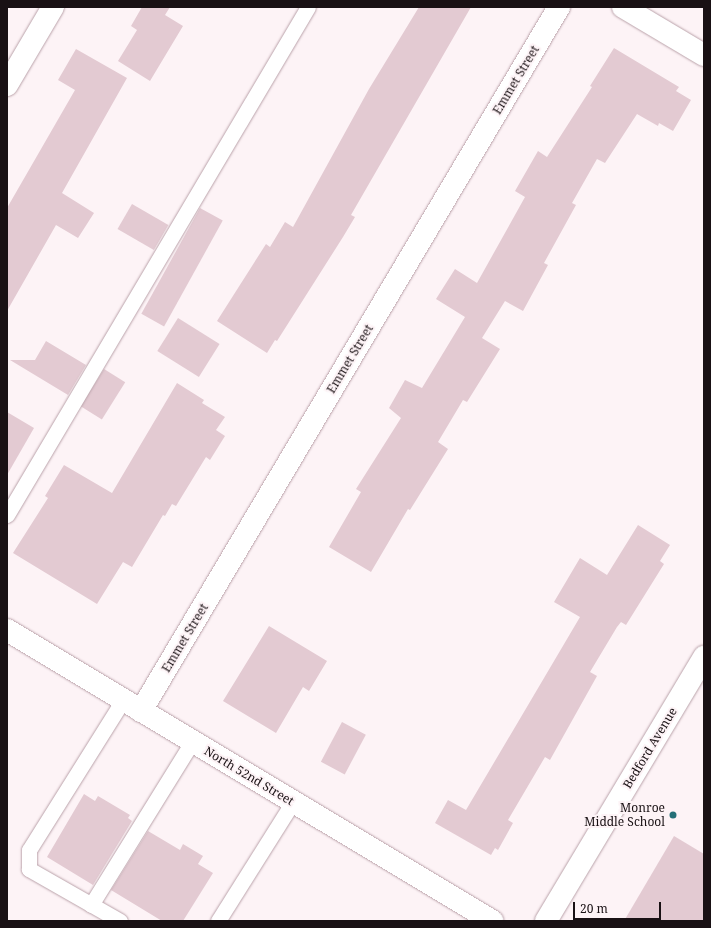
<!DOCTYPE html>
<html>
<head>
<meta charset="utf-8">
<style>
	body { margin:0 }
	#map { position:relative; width:711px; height:928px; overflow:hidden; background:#fdf3f6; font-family:"Noto Serif",serif }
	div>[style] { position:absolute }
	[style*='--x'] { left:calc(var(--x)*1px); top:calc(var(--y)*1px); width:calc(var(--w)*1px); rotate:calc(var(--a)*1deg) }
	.building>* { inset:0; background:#e3cad2; transform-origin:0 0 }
	.roads { filter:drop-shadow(0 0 1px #baa2aa) drop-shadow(0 0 1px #baa2aa) }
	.lane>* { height:15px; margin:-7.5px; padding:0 7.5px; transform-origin:7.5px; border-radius:7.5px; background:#fff }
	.street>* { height:22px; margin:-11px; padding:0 11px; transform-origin:11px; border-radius:11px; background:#fff }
	.secondary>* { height:22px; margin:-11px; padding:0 11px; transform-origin:11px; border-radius:11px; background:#fff }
	.dots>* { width:11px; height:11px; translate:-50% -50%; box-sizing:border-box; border:2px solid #fdf3f6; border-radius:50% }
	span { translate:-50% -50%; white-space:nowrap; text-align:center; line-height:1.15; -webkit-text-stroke:4px #fdf3f6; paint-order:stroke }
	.street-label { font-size:12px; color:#191114 }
	.poi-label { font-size:12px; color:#191114 }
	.right { translate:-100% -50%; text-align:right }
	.frame { position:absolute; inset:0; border:8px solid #191114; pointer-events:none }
	.scale { position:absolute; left:573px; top:902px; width:88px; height:18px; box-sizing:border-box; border:2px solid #191114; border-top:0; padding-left:5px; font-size:12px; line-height:14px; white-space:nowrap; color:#191114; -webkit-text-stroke:3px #fdf3f6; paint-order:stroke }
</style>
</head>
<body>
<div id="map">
	<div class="building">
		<i style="clip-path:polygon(142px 7px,170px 7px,165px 15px,183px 26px,150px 81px,118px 61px,137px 30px,131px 26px)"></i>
		<i style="clip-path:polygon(419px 7px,471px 7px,351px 215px,355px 217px,343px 237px,277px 341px,275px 340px,267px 353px,217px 321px,266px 244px,270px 247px,285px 222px,293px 227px,369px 89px)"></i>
		<i style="clip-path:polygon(614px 48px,679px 87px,676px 91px,691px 100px,673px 131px,659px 123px,658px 126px,637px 114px,605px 163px,597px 159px,572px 203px,576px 205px,544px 263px,548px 265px,523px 311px,505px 301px,482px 338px,500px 349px,467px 402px,463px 400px,438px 442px,448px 449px,410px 510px,408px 509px,371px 572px,329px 547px,361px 492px,356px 489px,401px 418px,389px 408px,405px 380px,422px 388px,465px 317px,436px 299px,455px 269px,477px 283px,525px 197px,515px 191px,538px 151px,547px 157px,592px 87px,590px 86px)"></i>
		<i style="clip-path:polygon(76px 49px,127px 78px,62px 193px,94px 213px,78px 238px,56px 225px,7px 311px,7px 208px,75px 90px,58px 80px)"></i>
		<i style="left:132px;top:204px;width:42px;height:29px;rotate:30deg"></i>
		<i style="left:200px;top:208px;width:26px;height:121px;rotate:29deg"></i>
		<i style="left:178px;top:318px;width:49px;height:39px;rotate:32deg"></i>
		<i style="clip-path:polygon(46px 341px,86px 365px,68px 395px,10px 360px,35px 360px)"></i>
		<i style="left:104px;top:369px;width:25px;height:44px;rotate:32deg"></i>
		<i style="clip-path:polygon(177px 383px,204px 400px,202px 403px,225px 417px,216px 430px,225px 436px,210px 460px,206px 457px,176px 506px,172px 504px,165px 516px,163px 515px,132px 567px,123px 562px,97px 604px,13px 553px,48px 498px,45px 496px,64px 465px,112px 493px)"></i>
		<i style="clip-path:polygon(7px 412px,34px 428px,7px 475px)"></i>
		<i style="clip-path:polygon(638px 525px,670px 545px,660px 561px,664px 564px,626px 625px,621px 622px,617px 627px,590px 672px,597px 676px,550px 760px,545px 757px,508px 820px,513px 823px,498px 850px,495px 848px,491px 855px,435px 823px,448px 800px,466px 810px,580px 617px,554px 602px,580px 558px,607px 575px)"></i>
		<i style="clip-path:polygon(269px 626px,327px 661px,309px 691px,303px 687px,276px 733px,223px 701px)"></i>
		<i style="left:342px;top:722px;width:27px;height:45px;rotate:28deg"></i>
		<i style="clip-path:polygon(84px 794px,95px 801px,98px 796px,130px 815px,128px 818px,132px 821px,93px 885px,47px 857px)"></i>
		<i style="clip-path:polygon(148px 831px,180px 850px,183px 844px,203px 856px,198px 864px,213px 873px,183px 921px,162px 921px,111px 890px)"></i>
		<i style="clip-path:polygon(674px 836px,704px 854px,704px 921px,624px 921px)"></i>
	</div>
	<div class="roads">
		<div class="lane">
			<i style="--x:7;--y:515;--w:590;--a:-59.35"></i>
			<i style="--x:91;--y:905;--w:192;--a:-58.2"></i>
			<i style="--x:120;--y:921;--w:105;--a:-150.3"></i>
			<i style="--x:29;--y:869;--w:19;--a:-90"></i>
			<i style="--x:29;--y:850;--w:177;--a:-57.9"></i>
			<i style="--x:218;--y:921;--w:141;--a:-57.8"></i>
		</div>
		<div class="street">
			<i style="--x:623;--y:7;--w:94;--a:30.7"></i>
			<i style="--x:7;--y:85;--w:91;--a:-59.5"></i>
			<i style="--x:141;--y:711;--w:819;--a:-59.3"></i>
		</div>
		<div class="secondary">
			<i style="--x:7;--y:630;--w:566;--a:30.96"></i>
			<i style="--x:546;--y:921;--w:308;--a:-59.1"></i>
		</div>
	</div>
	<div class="dots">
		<i style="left:673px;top:815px;background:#256f77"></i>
	</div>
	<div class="street-label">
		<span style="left:516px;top:80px;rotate:-59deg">Emmet Street</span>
		<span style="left:350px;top:359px;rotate:-59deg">Emmet Street</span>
		<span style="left:185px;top:638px;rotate:-59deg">Emmet Street</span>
		<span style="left:650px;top:748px;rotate:-59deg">Bedford Avenue</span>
		<span style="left:249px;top:776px;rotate:31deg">North 52nd Street</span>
	</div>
	<div class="poi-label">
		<span class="right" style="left:665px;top:815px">Monroe<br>Middle School</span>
	</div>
	<div class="frame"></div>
	<div class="scale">20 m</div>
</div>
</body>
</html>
